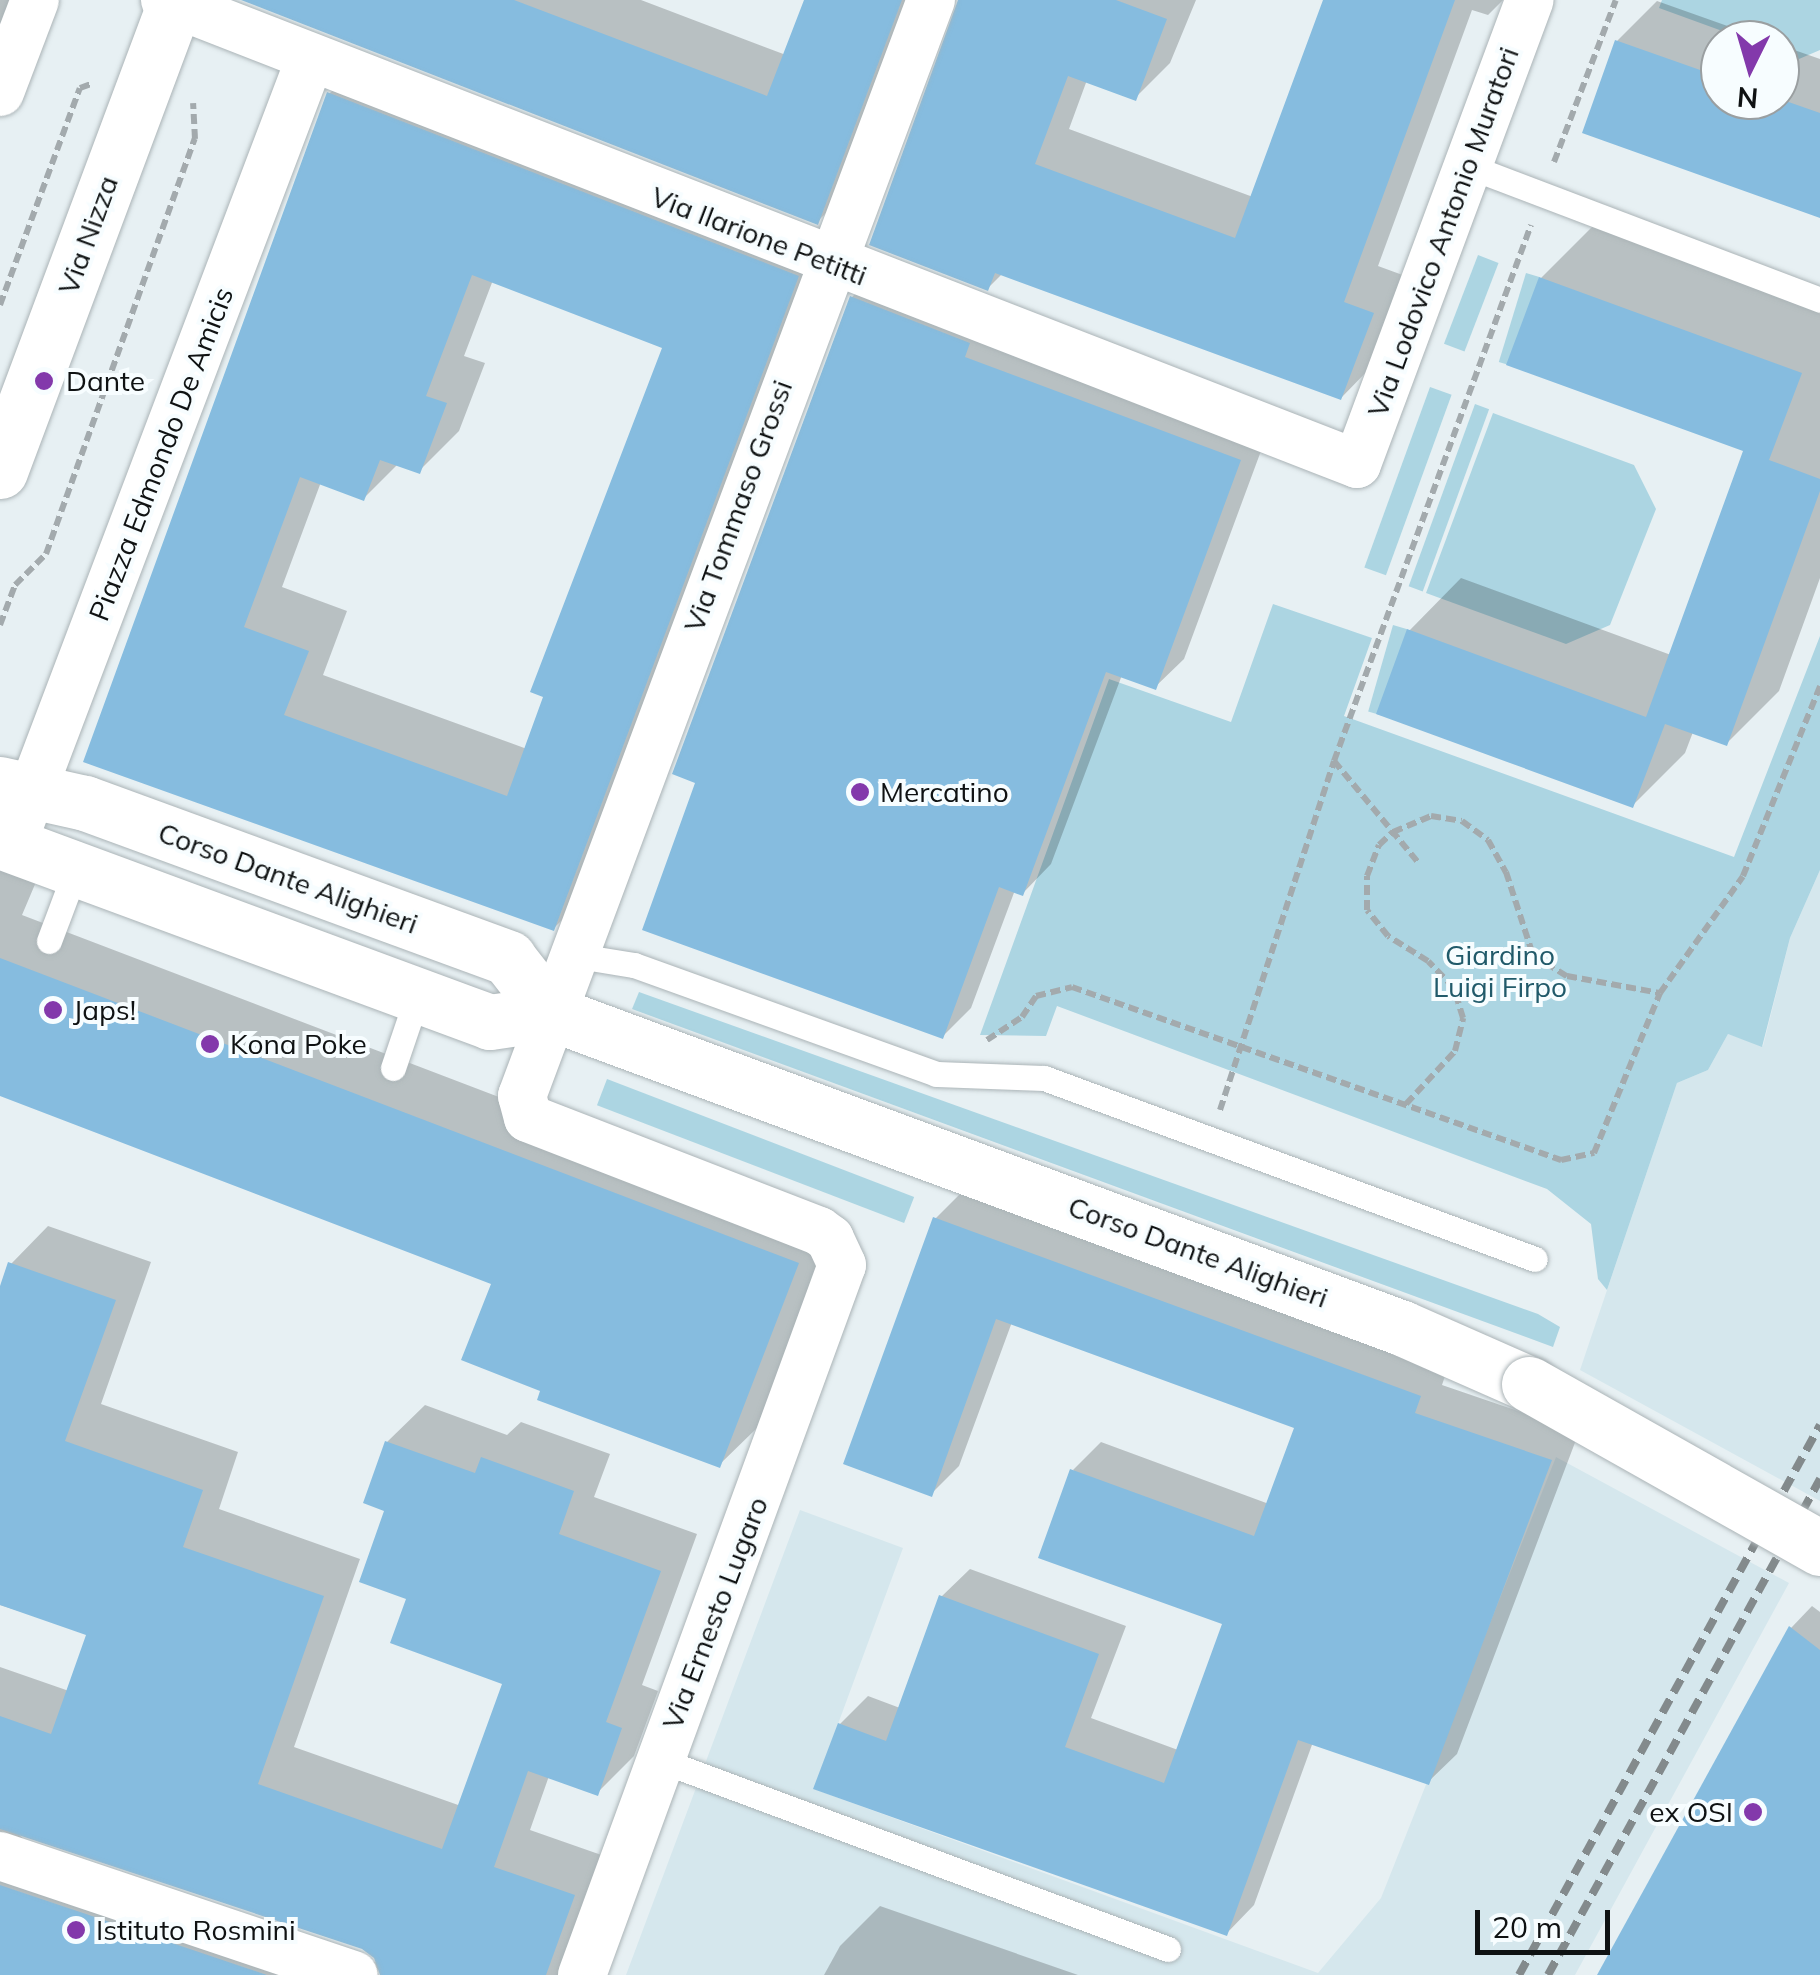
<!DOCTYPE html>
<html>
<head>
<meta charset="utf-8">
<style>
	body { margin:0 }
	#map { position:relative; width:1820px; height:1975px; overflow:hidden; background:#e7f0f3; font-family:Mulish,sans-serif }
	div>[style] { position:absolute }
	[style*='--x'] { left:calc(var(--x)*1px); top:calc(var(--y)*1px); width:calc(var(--w)*1px); rotate:calc(var(--a)*1deg) }
	.built>* { inset:0; background:#d5e7ed }
	.green>* { inset:0; background:#acd5e2; transform-origin:0 0 }
	.shadow>* { inset:0; background:#0003 }
	.building>* { inset:0; background:#86bcdf }
	.path>* { height:6px; margin-top:-3px; transform-origin:0; background:repeating-linear-gradient(90deg,#a3aaad 0 10px,transparent 0 15px) }
	.roads { filter:drop-shadow(0 0 2px #abb4b7) drop-shadow(0 0 2px #abb4b7) }
	.lane>* { height:25px; margin:-12.5px; padding:0 12.5px; transform-origin:12.5px; border-radius:12.5px; background:#fff }
	.street>* { height:48px; margin:-24px; padding:0 24px; transform-origin:24px; border-radius:24px; background:#fff }
	.secondary>* { height:55px; margin:-27.5px; padding:0 27.5px; transform-origin:27.5px; border-radius:27.5px; background:#fff }
	.rail>* { height:8px; margin-top:-4px; transform-origin:0; background:repeating-linear-gradient(90deg,#838a8c 0 15px,transparent 0 23px) }
	.bridges { filter:drop-shadow(0 0 2px #abb4b7) drop-shadow(0 0 2px #abb4b7) }
	.secondary-bridge>* { height:55px; margin:-27.5px; padding:0 27.5px; transform-origin:27.5px; border-radius:27.5px; background:#fff }
	.dots>* { width:28px; height:28px; translate:-50% -50%; box-sizing:border-box; border:5px solid #f7fdff; border-radius:50% }
	span { translate:-50% -50%; white-space:nowrap; text-align:center; line-height:1.15; -webkit-text-stroke:8px #f7fdff; paint-order:stroke }
	.street-label { font-size:28px; color:#0f1213 }
	.poi-label { font-size:28px; color:#0f1213 }
	.left { translate:0 -50%; text-align:left }
	.right { translate:-100% -50%; text-align:right }
	.park-label { font-size:28px; color:#215a6a }
	.north { position:absolute; left:1700px; top:20px; width:100px; height:100px; box-sizing:border-box; background:#f7fdff; border:2px solid #9a9fa1; border-radius:50%; rotate:185deg; font-size:28px; font-weight:700; line-height:40px; text-align:center; color:#0f1213 }
	.north::after { content:''; display:block; margin:auto; width:35px; height:45px; background:#8339ab; clip-path:polygon(50% 0,100% 100%,50% 72%,0 100%) }
	.scale { position:absolute; left:1475px; top:1910px; width:135px; height:45px; box-sizing:border-box; border:5px solid #0f1213; border-top:0; padding-left:12px; font-size:30px; line-height:35px; white-space:nowrap; color:#0f1213; -webkit-text-stroke:8px #f7fdff; paint-order:stroke }
</style>
</head>
<body>
<div id="map">
	<div class="built">
		<i style="clip-path:polygon(1820px 870px,1820px 1501px,1580px 1370px,1677px 1083px,1708px 1070px,1728px 1034px,1763px 1046px,1790px 938px)"></i>
		<i style="clip-path:polygon(1556px 1457px,1789px 1583px,1575px 1975px,626px 1975px,800px 1510px,903px 1548px,814px 1789px,1318px 1973px,1381px 1898px)"></i>
	</div>
	<div class="green">
		<i style="clip-path:polygon(1662px 0,1820px 0,1820px 50px,1799px 59px,1780px 52px,1780px 40px,1747px 40px,1659px 8px)"></i>
		<i style="left:1478px;top:255px;width:22px;height:95px;rotate:21deg"></i>
		<i style="left:1526px;top:273px;width:14px;height:93px;rotate:17deg"></i>
		<i style="left:1430px;top:387px;width:23px;height:192px;rotate:20deg"></i>
		<i style="left:1475px;top:404px;width:15px;height:194px;rotate:20deg"></i>
		<i style="clip-path:polygon(1493px 413px,1634px 465px,1656px 509px,1610px 625px,1566px 644px,1426px 593px)"></i>
		<i style="clip-path:polygon(1273px 604px,1372px 638px,1344px 716px,1734px 857px,1820px 636px,1820px 870px,1790px 938px,1762px 1047px,1728px 1034px,1708px 1070px,1677px 1083px,1607px 1290px,1598px 1279px,1591px 1224px,1547px 1189px,1057px 1006px,1046px 1036px,980px 1035px,1109px 679px,1231px 722px)"></i>
		<i style="left:1393px;top:625px;width:15px;height:90px;rotate:16deg"></i>
		<i style="clip-path:polygon(639px 992px,1538px 1314px,1560px 1327px,1553px 1347px,632px 1009px)"></i>
		<i style="left:607px;top:1079px;width:329px;height:28px;rotate:21deg"></i>
	</div>
	<div class="shadow">
		<i style="clip-path:polygon(0 0,26px 0,0 70px)"></i>
		<i style="clip-path:polygon(248px 0,641px 0,786px 55px,807px 0,922px 0,853px 186px,817px 222px)"></i>
		<i style="clip-path:polygon(958px 0,1196px 0,1170px 63px,1135px 98px,1087px 80px,1069px 129px,1253px 197px,1326px 0,1503px 0,1488px 15px,1472px 10px,1378px 266px,1408px 277px,1376px 362px,1341px 398px,1003px 273px,988px 288px)"></i>
		<i style="clip-path:polygon(1657px 1px,1767px 40px,1720px 40px,1720px 100px,1780px 100px,1780px 45px,1820px 59px,1820px 215px,1617px 41px)"></i>
		<i style="clip-path:polygon(evenodd,369px 54px,837px 236px,594px 888px,554px 928px,86px 761px,329px 94px,369px 54px,493px 280px,666px 346px,527px 749px,323px 675px,347px 611px,282px 587px,321px 482px,364px 498px,398px 464px,419px 471px,459px 431px,485px 363px,464px 356px,493px 280px)"></i>
		<i style="clip-path:polygon(1593px 226px,1820px 309px,1820px 578px,1779px 691px,1727px 743px,1693px 732px,1685px 753px,1633px 805px,1409px 631px,1461px 578px,1671px 655px,1746px 450px,1541px 278px)"></i>
		<i style="clip-path:polygon(881px 269px,1268px 432px,1184px 659px,1155px 687px,1122px 675px,1051px 864px,1023px 893px,1015px 890px,971px 1008px,942px 1037px,699px 781px,852px 297px)"></i>
		<i style="clip-path:polygon(0 866px,36px 882px,22px 915px,834px 1225px,757px 1428px,719px 1465px,543px 1390px,494px 1283px,0 1094px)"></i>
		<i style="clip-path:polygon(964px 1190px,1448px 1367px,1442px 1385px,1579px 1432px,1457px 1754px,1428px 1782px,1313px 1742px,1254px 1905px,1226px 1934px,840px 1724px,868px 1696px,900px 1708px,941px 1597px,970px 1569px,1126px 1626px,1091px 1718px,1178px 1750px,1225px 1623px,1073px 1470px,1101px 1442px,1269px 1504px,1297px 1427px,1012px 1322px,959px 1466px,931px 1494px,935px 1219px)"></i>
		<i style="clip-path:polygon(48px 1226px,151px 1262px,101px 1404px,238px 1452px,219px 1509px,360px 1559px,294px 1747px,461px 1806px,505px 1683px,409px 1597px,388px 1509px,387px 1442px,425px 1405px,507px 1435px,521px 1422px,610px 1454px,594px 1497px,697px 1534px,642px 1685px,658px 1691px,634px 1756px,597px 1793px,549px 1776px,530px 1830px,610px 1858px,562px 1975px,456px 1975px,14px 1829px,29px 1845px,380px 1964px,376px 1975px,0 1975px,0 1667px,69px 1691px,89px 1633px,0 1605px,0 1294px,11px 1264px)"></i>
		<i style="clip-path:polygon(1812px 1606px,1820px 1612px,1820px 1975px,1600px 1975px,1791px 1628px)"></i>
		<i style="clip-path:polygon(880px 1906px,1078px 1975px,824px 1975px,840px 1946px)"></i>
	</div>
	<div class="building">
		<i style="clip-path:polygon(241px 0,514px 0,767px 96px,804px 0,902px 0,818px 225px)"></i>
		<i style="clip-path:polygon(958px 0,1116px 0,1167px 19px,1136px 101px,1068px 76px,1035px 164px,1235px 238px,1323px 0,1455px 0,1344px 302px,1374px 313px,1341px 400px,995px 273px,988px 291px,869px 245px)"></i>
		<i style="clip-path:polygon(1615px 40px,1720px 77px,1720px 100px,1780px 99px,1820px 113px,1820px 218px,1582px 133px)"></i>
		<i style="clip-path:polygon(evenodd,327px 92px,799px 276px,554px 931px,83px 762px,327px 92px,472px 275px,662px 348px,530px 692px,543px 697px,507px 796px,284px 715px,309px 651px,244px 627px,300px 477px,364px 501px,380px 460px,420px 474px,447px 403px,426px 396px,472px 275px)"></i>
		<i style="clip-path:polygon(1539px 277px,1802px 373px,1769px 460px,1820px 479px,1820px 491px,1727px 746px,1665px 724px,1633px 808px,1376px 714px,1407px 629px,1646px 717px,1743px 451px,1506px 365px)"></i>
		<i style="clip-path:polygon(850px 296px,970px 343px,965px 357px,1241px 460px,1156px 690px,1106px 672px,1023px 896px,999px 887px,943px 1039px,642px 930px,695px 783px,672px 774px)"></i>
		<i style="clip-path:polygon(0 958px,799px 1263px,720px 1468px,537px 1400px,540px 1391px,461px 1360px,491px 1284px,0 1096px)"></i>
		<i style="clip-path:polygon(933px 1217px,1421px 1396px,1415px 1413px,1552px 1460px,1429px 1785px,1298px 1740px,1227px 1936px,813px 1789px,838px 1723px,886px 1741px,939px 1595px,1099px 1654px,1065px 1747px,1164px 1783px,1222px 1624px,1038px 1558px,1070px 1469px,1254px 1536px,1294px 1428px,996px 1319px,932px 1497px,843px 1464px)"></i>
		<i style="clip-path:polygon(8px 1262px,116px 1300px,65px 1441px,203px 1490px,183px 1547px,324px 1596px,258px 1784px,442px 1849px,502px 1684px,390px 1643px,406px 1599px,359px 1582px,384px 1511px,363px 1503px,385px 1441px,475px 1473px,481px 1457px,574px 1491px,559px 1534px,661px 1571px,606px 1722px,622px 1728px,598px 1796px,528px 1771px,494px 1867px,575px 1895px,546px 1975px,380px 1975px,374px 1958px,362px 1949px,0 1829px,0 1716px,51px 1734px,86px 1635px,0 1605px,0 1286px)"></i>
		<i style="clip-path:polygon(1789px 1626px,1820px 1650px,1820px 1975px,1597px 1975px)"></i>
		<i style="clip-path:polygon(0 1885px,267px 1975px,0 1975px)"></i>
	</div>
	<div class="path">
		<i style="--x:1554;--y:162;--w:173;--a:-69.1"></i>
		<i style="--x:0;--y:305;--w:231;--a:-69.8"></i>
		<i style="--x:80;--y:88;--w:12;--a:-20"></i>
		<i style="--x:0;--y:625;--w:43;--a:-69.4"></i>
		<i style="--x:15;--y:585;--w:44;--a:-45"></i>
		<i style="--x:46;--y:554;--w:441;--a:-70.3"></i>
		<i style="--x:195;--y:139;--w:36;--a:-93"></i>
		<i style="--x:1334;--y:761;--w:131;--a:50.3"></i>
		<i style="--x:987;--y:1040;--w:42;--a:-33.3"></i>
		<i style="--x:1022;--y:1017;--w:25;--a:-56"></i>
		<i style="--x:1036;--y:996;--w:37;--a:-14"></i>
		<i style="--x:1072;--y:987;--w:519;--a:19.48"></i>
		<i style="--x:1561;--y:1160;--w:34;--a:-12"></i>
		<i style="--x:1594;--y:1153;--w:173;--a:-67.6"></i>
		<i style="--x:1660;--y:993;--w:143;--a:-54.6"></i>
		<i style="--x:1743;--y:876;--w:205;--a:-67.9"></i>
		<i style="--x:1406;--y:1104;--w:72;--a:-47.2"></i>
		<i style="--x:1455;--y:1051;--w:34;--a:-76"></i>
		<i style="--x:1463;--y:1018;--w:31;--a:-107"></i>
		<i style="--x:1454;--y:988;--w:37;--a:-134"></i>
		<i style="--x:1428;--y:961;--w:47;--a:-148"></i>
		<i style="--x:1388;--y:936;--w:33;--a:-129"></i>
		<i style="--x:1367;--y:910;--w:34;--a:-90"></i>
		<i style="--x:1367;--y:876;--w:33;--a:-69"></i>
		<i style="--x:1379;--y:845;--w:19;--a:-43"></i>
		<i style="--x:1393;--y:832;--w:41;--a:-22.8"></i>
		<i style="--x:1431;--y:816;--w:31;--a:9"></i>
		<i style="--x:1462;--y:821;--w:32;--a:36"></i>
		<i style="--x:1488;--y:840;--w:37;--a:61"></i>
		<i style="--x:1506;--y:872;--w:87;--a:72"></i>
		<i style="--x:1533;--y:955;--w:40;--a:32"></i>
		<i style="--x:1567;--y:976;--w:95;--a:10.4"></i>
		<i style="--x:1220;--y:1110;--w:367;--a:-71.9"></i>
		<i style="--x:1334;--y:761;--w:571;--a:-69.82"></i>
	</div>
	<div class="roads">
		<div class="lane">
			<i style="--x:1468;--y:166;--w:377;--a:20.8"></i>
			<i style="--x:49;--y:941;--w:74;--a:-69.4"></i>
			<i style="--x:572;--y:955;--w:63;--a:9.2"></i>
			<i style="--x:634;--y:965;--w:321;--a:19.8"></i>
			<i style="--x:936;--y:1074;--w:108;--a:2.1"></i>
			<i style="--x:1044;--y:1078;--w:523;--a:20.24"></i>
			<i style="--x:393;--y:1068;--w:75;--a:-71.3"></i>
			<i style="--x:660;--y:1760;--w:542;--a:20.41"></i>
		</div>
		<div class="street">
			<i style="--x:165;--y:0;--w:1279;--a:21.27"></i>
			<i style="--x:1357;--y:464;--w:495;--a:-69.6"></i>
			<i style="--x:0;--y:92;--w:98;--a:-69.2"></i>
			<i style="--x:19;--y:826;--w:820;--a:-69.22"></i>
			<i style="--x:0;--y:1856;--w:373;--a:18.6"></i>
			<i style="--x:582;--y:1975;--w:756;--a:-69.89"></i>
			<i style="--x:842;--y:1265;--w:29;--a:-115"></i>
			<i style="--x:830;--y:1239;--w:14;--a:-144"></i>
			<i style="--x:819;--y:1231;--w:312;--a:-158.8"></i>
			<i style="--x:528;--y:1118;--w:23;--a:-105"></i>
			<i style="--x:522;--y:1096;--w:1170;--a:-69.54"></i>
		</div>
		<div class="secondary">
			<i style="--x:0;--y:471;--w:503;--a:-69.51"></i>
			<i style="--x:0;--y:784;--w:87;--a:12.6"></i>
			<i style="--x:85;--y:803;--w:451;--a:20.1"></i>
			<i style="--x:508;--y:958;--w:70;--a:52"></i>
			<i style="--x:0;--y:841;--w:522;--a:20.27"></i>
			<i style="--x:490;--y:1022;--w:62;--a:-8.4"></i>
			<i style="--x:551;--y:1013;--w:907;--a:20.31"></i>
			<i style="--x:1402;--y:1328;--w:139;--a:23.8"></i>
		</div>
	</div>
	<div class="rail">
		<i style="--x:1519;--y:1975;--w:627;--a:-61.31"></i>
		<i style="--x:1548;--y:1975;--w:566;--a:-61.26"></i>
	</div>
	<div class="bridges">
		<div class="secondary-bridge">
			<i style="--x:1529;--y:1384;--w:334;--a:29.4"></i>
		</div>
	</div>
	<div class="dots">
		<i style="left:44px;top:381px;background:#8339ab"></i>
		<i style="left:860px;top:792px;background:#8339ab"></i>
		<i style="left:53px;top:1010px;background:#8339ab"></i>
		<i style="left:210px;top:1044px;background:#8339ab"></i>
		<i style="left:1753px;top:1812px;background:#8339ab"></i>
		<i style="left:76px;top:1930px;background:#8339ab"></i>
	</div>
	<div class="street-label">
		<span style="left:1443px;top:232px;rotate:-70deg">Via Lodovico Antonio Muratori</span>
		<span style="left:88px;top:235px;rotate:-70deg">Via Nizza</span>
		<span style="left:759px;top:236px;rotate:21deg">Via Ilarione Petitti</span>
		<span style="left:161px;top:454px;rotate:-69deg">Piazza Edmondo De Amicis</span>
		<span style="left:738px;top:506px;rotate:-70deg">Via Tommaso Grossi</span>
		<span style="left:288px;top:878px;rotate:20deg">Corso Dante Alighieri</span>
		<span style="left:1198px;top:1252px;rotate:20deg">Corso Dante Alighieri</span>
		<span style="left:715px;top:1613px;rotate:-69deg">Via Ernesto Lugaro</span>
	</div>
	<div class="poi-label">
		<span class="left" style="left:66px;top:381px">Dante</span>
		<span class="left" style="left:880px;top:792px">Mercatino</span>
		<span class="left" style="left:73px;top:1010px">Japs!</span>
		<span class="left" style="left:230px;top:1044px">Kona Poke</span>
		<span class="right" style="left:1733px;top:1812px">ex OSI</span>
		<span class="left" style="left:96px;top:1930px">Istituto Rosmini</span>
	</div>
	<div class="park-label">
		<span style="left:1500px;top:971px">Giardino<br>Luigi Firpo</span>
	</div>
	<div class="north">N</div>
	<div class="scale">20 m</div>
</div>
</body>
</html>
